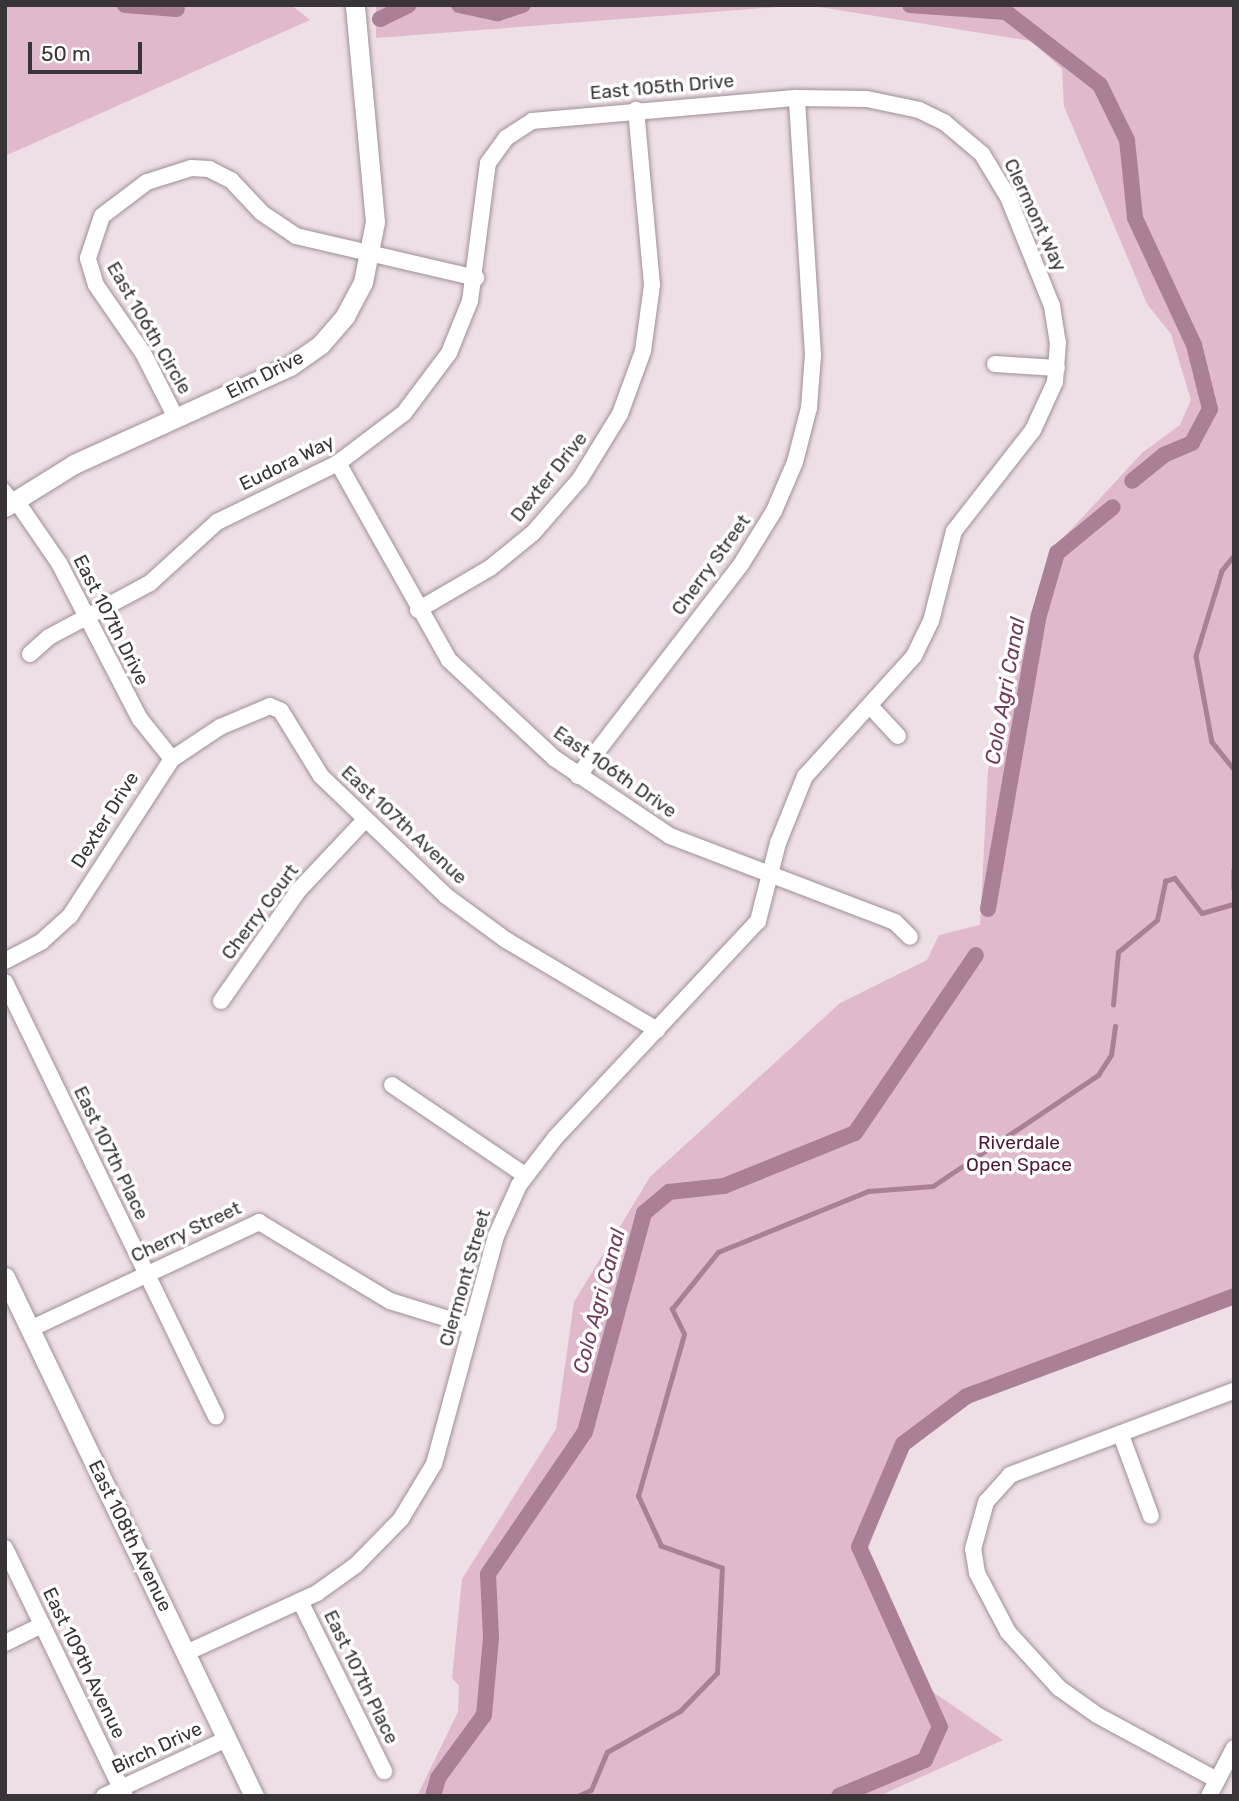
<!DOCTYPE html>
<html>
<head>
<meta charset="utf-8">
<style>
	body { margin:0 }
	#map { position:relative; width:1239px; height:1801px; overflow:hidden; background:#eedee6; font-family:Rubik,sans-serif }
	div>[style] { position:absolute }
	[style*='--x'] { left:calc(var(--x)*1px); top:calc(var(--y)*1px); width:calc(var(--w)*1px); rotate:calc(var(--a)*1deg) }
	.green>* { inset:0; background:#e1b9cd }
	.stream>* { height:4.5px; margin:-2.25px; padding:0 2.25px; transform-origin:2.25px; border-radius:2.25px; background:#aa8096 }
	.canal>* { height:16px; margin:-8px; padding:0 8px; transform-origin:8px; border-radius:8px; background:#aa8096 }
	.roads { filter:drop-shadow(0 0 2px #9e9097) drop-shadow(0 0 2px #9e9097) }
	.service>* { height:8px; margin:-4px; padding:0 4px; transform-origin:4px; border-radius:4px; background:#fff }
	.minor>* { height:16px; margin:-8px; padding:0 8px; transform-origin:8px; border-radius:8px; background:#fff }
	.tertiary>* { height:19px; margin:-9.5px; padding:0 9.5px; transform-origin:9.5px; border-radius:9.5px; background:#fff }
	span { translate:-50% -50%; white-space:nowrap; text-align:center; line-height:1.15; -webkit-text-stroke:7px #fff; paint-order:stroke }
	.street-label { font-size:19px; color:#393437 }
	.park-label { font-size:19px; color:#4e1839 }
	.water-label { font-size:21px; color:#743b5c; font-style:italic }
	.frame { position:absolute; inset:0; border:7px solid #393437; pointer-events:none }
	.scale { position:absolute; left:28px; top:42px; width:114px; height:32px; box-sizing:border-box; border:4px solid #393437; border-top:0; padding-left:9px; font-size:21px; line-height:24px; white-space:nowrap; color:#393437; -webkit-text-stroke:5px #fff; paint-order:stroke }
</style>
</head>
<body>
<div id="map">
	<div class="green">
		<i style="clip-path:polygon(5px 5px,291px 5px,310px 20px,5px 156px)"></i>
		<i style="clip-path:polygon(376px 5px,804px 5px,376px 38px)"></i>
		<i style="clip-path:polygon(807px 5px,1234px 5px,1234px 1305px,968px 1399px,906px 1449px,867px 1552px,933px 1692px,1003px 1740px,879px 1796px,417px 1796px,458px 1712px,459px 1686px,452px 1678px,462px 1579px,556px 1429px,574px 1302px,650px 1177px,840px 1003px,927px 960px,939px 935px,980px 925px,988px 770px,1052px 550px,1143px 452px,1180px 425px,1191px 400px,1171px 334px,1147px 304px,1064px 106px,1062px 69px,1031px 41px)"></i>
	</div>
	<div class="stream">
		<i style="--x:1234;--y:556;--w:19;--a:129"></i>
		<i style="--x:1222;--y:571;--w:89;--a:107"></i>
		<i style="--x:1196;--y:656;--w:87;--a:79.5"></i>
		<i style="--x:1212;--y:742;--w:35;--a:51"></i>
		<i style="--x:1234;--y:870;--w:18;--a:90"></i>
		<i style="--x:1113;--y:1005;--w:53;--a:-84.6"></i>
		<i style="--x:1118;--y:952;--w:50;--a:-39.4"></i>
		<i style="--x:1157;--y:920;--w:40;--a:-78"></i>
		<i style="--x:1165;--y:881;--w:10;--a:-17"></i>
		<i style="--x:1175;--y:878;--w:44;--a:52.4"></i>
		<i style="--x:1202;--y:913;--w:33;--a:-16"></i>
		<i style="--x:578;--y:1796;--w:14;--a:-25"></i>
		<i style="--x:591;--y:1790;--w:41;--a:-67.2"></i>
		<i style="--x:607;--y:1752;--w:84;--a:-29.3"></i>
		<i style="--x:680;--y:1711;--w:53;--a:-45.8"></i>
		<i style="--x:717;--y:1673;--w:105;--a:-87.3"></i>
		<i style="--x:722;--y:1568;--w:65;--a:-160.2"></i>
		<i style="--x:661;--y:1546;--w:55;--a:-114.7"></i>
		<i style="--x:638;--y:1496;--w:168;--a:-74.1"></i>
		<i style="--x:684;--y:1334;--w:28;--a:-116"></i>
		<i style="--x:672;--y:1309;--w:73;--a:-51.1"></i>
		<i style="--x:718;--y:1252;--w:162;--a:-22.1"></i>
		<i style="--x:868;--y:1191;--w:65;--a:-4.4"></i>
		<i style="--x:933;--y:1186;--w:199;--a:-33.9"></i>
		<i style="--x:1098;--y:1075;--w:24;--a:-57"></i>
		<i style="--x:1111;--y:1055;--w:29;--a:-82"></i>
	</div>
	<div class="canal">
		<i style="--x:125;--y:5;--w:52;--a:4.4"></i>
		<i style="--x:459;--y:5;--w:40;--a:12"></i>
		<i style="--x:498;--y:13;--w:26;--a:-18"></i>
		<i style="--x:910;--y:5;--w:96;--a:4.2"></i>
		<i style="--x:1006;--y:12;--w:119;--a:37.8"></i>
		<i style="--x:1100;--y:85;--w:61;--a:63.9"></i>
		<i style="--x:1127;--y:140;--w:78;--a:84.1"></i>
		<i style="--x:1135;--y:218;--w:140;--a:65.1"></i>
		<i style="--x:1194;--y:345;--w:66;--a:76"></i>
		<i style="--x:1210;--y:409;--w:38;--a:118"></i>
		<i style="--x:1192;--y:443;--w:30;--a:157"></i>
		<i style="--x:1164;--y:455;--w:41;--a:140.9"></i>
		<i style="--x:380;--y:19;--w:32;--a:-26"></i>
		<i style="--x:988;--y:909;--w:298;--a:-80.2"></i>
		<i style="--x:1039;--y:615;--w:65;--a:-73.8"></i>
		<i style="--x:1057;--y:553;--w:72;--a:-39.4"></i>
		<i style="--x:433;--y:1796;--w:19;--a:-74"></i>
		<i style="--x:438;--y:1778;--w:78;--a:-53.9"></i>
		<i style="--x:484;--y:1715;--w:77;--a:-84.8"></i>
		<i style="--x:491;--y:1638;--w:64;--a:-92.7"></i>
		<i style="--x:488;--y:1574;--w:172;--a:-55.7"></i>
		<i style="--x:585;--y:1432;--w:227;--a:-74.9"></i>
		<i style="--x:644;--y:1213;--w:33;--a:-40"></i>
		<i style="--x:669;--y:1192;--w:55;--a:-6.2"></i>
		<i style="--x:724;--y:1186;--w:141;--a:-22"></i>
		<i style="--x:855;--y:1133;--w:215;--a:-55.8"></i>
		<i style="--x:839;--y:1796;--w:93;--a:-22.7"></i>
		<i style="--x:925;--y:1760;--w:36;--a:-66"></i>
		<i style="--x:940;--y:1727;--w:197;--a:-114.2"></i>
		<i style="--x:859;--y:1547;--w:112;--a:-66.9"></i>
		<i style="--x:903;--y:1444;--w:80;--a:-36.9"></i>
		<i style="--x:967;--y:1396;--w:285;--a:-20.5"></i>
	</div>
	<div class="roads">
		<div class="service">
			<i style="--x:5;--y:487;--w:16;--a:50"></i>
		</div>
		<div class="minor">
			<i style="--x:995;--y:364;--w:62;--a:3.7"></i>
			<i style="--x:176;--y:418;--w:73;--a:-116.9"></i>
			<i style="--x:143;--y:353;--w:83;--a:-124.7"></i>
			<i style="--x:96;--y:285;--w:28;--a:-107"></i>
			<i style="--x:88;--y:258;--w:44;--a:-71.6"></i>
			<i style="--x:102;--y:216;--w:56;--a:-37.1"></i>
			<i style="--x:147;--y:182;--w:46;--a:-17.7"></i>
			<i style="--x:191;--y:168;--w:18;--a:3"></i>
			<i style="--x:209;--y:169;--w:25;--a:27"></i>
			<i style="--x:231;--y:180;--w:45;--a:46.8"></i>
			<i style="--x:262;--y:213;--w:41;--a:34.1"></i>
			<i style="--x:296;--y:236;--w:185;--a:13.1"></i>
			<i style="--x:338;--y:463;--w:226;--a:60.6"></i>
			<i style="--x:449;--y:660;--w:144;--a:43"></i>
			<i style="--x:554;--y:758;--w:140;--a:33.9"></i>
			<i style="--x:670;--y:836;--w:241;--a:20.9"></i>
			<i style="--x:895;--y:922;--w:21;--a:45"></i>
			<i style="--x:15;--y:499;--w:78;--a:55.5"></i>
			<i style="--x:59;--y:563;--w:176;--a:62.6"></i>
			<i style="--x:140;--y:719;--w:51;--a:51.3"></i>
			<i style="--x:418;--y:610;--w:83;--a:-30.3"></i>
			<i style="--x:490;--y:568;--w:55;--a:-39.1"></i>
			<i style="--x:533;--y:533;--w:72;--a:-49"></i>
			<i style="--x:580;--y:479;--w:76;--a:-58.4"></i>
			<i style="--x:620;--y:414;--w:67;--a:-69.9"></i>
			<i style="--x:643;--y:351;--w:67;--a:-82.2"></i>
			<i style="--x:652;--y:285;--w:176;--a:-95.2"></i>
			<i style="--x:30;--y:654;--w:25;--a:-42"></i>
			<i style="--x:49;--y:637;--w:115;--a:-28.1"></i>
			<i style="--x:150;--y:583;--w:91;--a:-42.3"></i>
			<i style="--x:217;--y:522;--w:135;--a:-26"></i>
			<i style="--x:338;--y:463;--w:83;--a:-37.1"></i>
			<i style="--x:404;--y:413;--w:75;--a:-53.1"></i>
			<i style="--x:449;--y:353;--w:56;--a:-68"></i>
			<i style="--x:470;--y:301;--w:139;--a:-82.6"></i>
			<i style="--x:488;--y:163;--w:31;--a:-54"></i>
			<i style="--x:506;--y:138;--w:31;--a:-33"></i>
			<i style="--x:532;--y:121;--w:266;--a:-5"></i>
			<i style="--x:797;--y:98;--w:70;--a:0.8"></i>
			<i style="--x:867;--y:99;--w:53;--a:11.9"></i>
			<i style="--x:919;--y:110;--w:28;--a:26"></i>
			<i style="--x:944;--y:122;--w:50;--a:40.1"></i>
			<i style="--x:982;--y:154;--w:50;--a:58.8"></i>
			<i style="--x:1008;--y:197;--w:118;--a:68"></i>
			<i style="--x:1052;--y:306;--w:36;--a:81"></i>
			<i style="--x:1058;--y:342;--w:40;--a:94.3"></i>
			<i style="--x:1055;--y:382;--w:53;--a:114.6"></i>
			<i style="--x:1033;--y:430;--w:128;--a:128"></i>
			<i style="--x:954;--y:531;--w:93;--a:104.3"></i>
			<i style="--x:931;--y:621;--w:39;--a:116"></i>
			<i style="--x:914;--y:656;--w:162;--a:132.2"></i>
			<i style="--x:805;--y:776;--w:72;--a:111.9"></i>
			<i style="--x:778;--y:843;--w:81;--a:104.4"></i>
			<i style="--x:758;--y:921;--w:297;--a:133.1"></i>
			<i style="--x:555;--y:1138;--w:59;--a:127.5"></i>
			<i style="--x:519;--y:1185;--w:56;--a:114.3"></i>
			<i style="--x:496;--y:1236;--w:236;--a:105.2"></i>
			<i style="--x:434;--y:1464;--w:64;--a:121"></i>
			<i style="--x:401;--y:1519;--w:64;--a:134.4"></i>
			<i style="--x:356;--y:1565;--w:48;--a:144.3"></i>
			<i style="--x:317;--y:1593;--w:144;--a:155.4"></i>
			<i style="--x:870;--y:706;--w:41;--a:47"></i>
			<i style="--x:578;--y:776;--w:265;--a:-52.4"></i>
			<i style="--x:740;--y:566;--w:65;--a:-58.3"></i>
			<i style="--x:774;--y:511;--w:53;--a:-66.8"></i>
			<i style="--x:795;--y:462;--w:56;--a:-75.5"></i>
			<i style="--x:809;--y:408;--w:53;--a:-85.7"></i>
			<i style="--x:813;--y:355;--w:257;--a:-93.6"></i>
			<i style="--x:5;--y:961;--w:41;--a:-27.8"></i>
			<i style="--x:41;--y:942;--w:39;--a:-42"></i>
			<i style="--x:70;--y:916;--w:187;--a:-57"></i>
			<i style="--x:172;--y:759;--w:58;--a:-33.7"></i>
			<i style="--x:220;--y:727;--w:54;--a:-22.8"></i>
			<i style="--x:270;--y:706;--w:12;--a:24"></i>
			<i style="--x:281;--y:711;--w:76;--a:58.4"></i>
			<i style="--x:321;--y:776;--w:173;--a:43.8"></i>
			<i style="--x:446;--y:896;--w:74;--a:36.3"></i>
			<i style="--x:506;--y:940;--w:176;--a:30.8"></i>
			<i style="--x:5;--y:982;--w:483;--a:64.1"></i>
			<i style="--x:221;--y:1001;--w:134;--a:-55"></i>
			<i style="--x:298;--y:891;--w:96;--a:-46.7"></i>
			<i style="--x:392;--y:1085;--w:161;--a:34.1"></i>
			<i style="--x:30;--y:1329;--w:253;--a:-25"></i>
			<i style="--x:259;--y:1222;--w:153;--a:31.1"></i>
			<i style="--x:390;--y:1301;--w:85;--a:17.2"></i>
			<i style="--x:1121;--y:1435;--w:86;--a:69.7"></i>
			<i style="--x:5;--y:1548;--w:276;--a:64.2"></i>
			<i style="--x:300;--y:1601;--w:190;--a:63.7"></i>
			<i style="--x:5;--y:1643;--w:41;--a:-25.9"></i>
			<i style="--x:1217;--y:1780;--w:136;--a:-151.6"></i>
			<i style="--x:1097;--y:1715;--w:47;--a:-144.6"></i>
			<i style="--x:1059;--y:1688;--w:76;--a:-132.3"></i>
			<i style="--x:1008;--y:1632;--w:67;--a:-117.7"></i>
			<i style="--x:977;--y:1573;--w:24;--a:-99"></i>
			<i style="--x:973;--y:1549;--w:49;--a:-74.5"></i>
			<i style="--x:986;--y:1502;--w:36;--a:-48"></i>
			<i style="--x:1010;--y:1475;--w:239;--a:-20.6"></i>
			<i style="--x:104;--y:1796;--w:136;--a:-24.9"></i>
			<i style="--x:1209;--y:1796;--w:54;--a:-62.5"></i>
		</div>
		<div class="tertiary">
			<i style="--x:5;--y:507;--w:81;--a:-31.9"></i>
			<i style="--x:74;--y:464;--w:237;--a:-24.4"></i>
			<i style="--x:290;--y:366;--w:38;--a:-35"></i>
			<i style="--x:321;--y:344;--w:37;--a:-49"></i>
			<i style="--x:345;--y:316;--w:38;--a:-62"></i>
			<i style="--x:363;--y:282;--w:61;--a:-78.7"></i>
			<i style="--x:375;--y:222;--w:218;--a:-95.3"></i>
			<i style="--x:5;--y:1277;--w:576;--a:64.37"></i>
		</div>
	</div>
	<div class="street-label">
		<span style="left:662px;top:87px;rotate:-5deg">East 105th Drive</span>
		<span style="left:1035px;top:215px;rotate:65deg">Clermont Way</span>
		<span style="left:149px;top:328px;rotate:60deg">East 106th Circle</span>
		<span style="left:265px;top:375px;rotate:-27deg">Elm Drive</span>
		<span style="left:287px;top:463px;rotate:-26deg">Eudora Way</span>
		<span style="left:549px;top:477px;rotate:-51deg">Dexter Drive</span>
		<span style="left:711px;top:565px;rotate:-54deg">Cherry Street</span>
		<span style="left:111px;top:620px;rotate:63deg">East 107th Drive</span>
		<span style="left:615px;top:772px;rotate:35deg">East 106th Drive</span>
		<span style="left:105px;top:820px;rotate:-58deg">Dexter Drive</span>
		<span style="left:404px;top:825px;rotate:43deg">East 107th Avenue</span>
		<span style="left:260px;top:912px;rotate:-53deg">Cherry Court</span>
		<span style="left:111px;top:1153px;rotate:64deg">East 107th Place</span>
		<span style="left:186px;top:1232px;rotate:-25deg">Cherry Street</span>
		<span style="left:465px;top:1278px;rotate:-74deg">Clermont Street</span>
		<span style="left:130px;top:1536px;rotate:64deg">East 108th Avenue</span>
		<span style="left:84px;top:1663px;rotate:64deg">East 109th Avenue</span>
		<span style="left:361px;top:1677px;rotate:64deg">East 107th Place</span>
		<span style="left:157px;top:1748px;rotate:-25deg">Birch Drive</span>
	</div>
	<div class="park-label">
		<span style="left:1019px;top:1154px">Riverdale<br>Open Space</span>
	</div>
	<div class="water-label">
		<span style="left:1005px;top:691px;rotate:-80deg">Colo Agri Canal</span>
		<span style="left:599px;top:1301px;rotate:-75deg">Colo Agri Canal</span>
	</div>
	<div class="frame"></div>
	<div class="scale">50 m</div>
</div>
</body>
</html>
